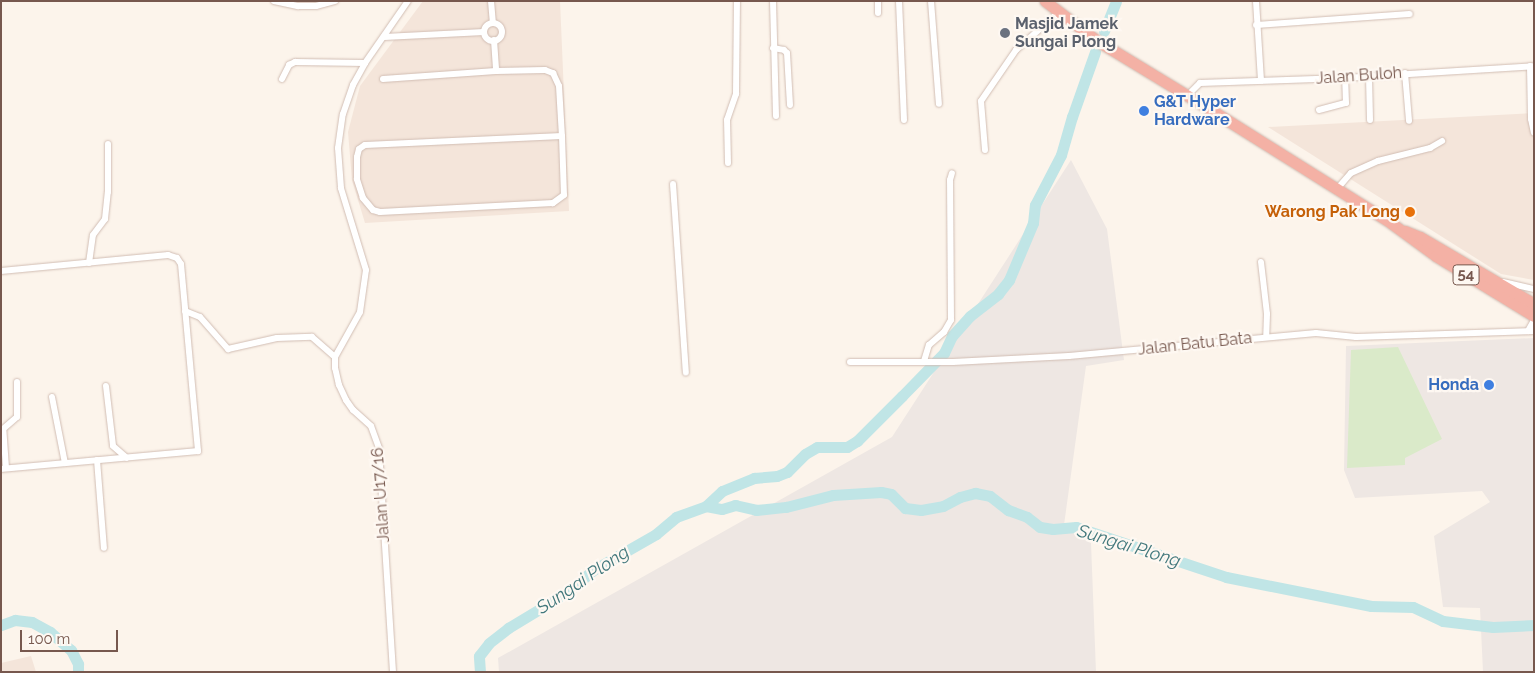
<!DOCTYPE html>
<html>
<head>
<meta charset="utf-8">
<style>
	body { margin:0 }
	#map { position:relative; width:1535px; height:673px; overflow:hidden; background:#fcf4eb; font-family:Raleway,sans-serif }
	div>[style] { position:absolute }
	[style*='--x'] { left:calc(var(--x)*1px); top:calc(var(--y)*1px); width:calc(var(--w)*1px); rotate:calc(var(--a)*1deg) }
	.residential>* { inset:0; background:#f4e5da }
	.industrial>* { inset:0; background:#eee7e3 }
	.green>* { inset:0; background:#daeac9 }
	.river>* { height:11px; margin:-5.5px; padding:0 5.5px; transform-origin:5.5px; border-radius:5.5px; background:#c0e5e6 }
	.roads { filter:drop-shadow(0 0 1px #d1bdb3) drop-shadow(0 0 1px #d1bdb3) }
	.street>* { height:6px; margin:-3px; padding:0 3px; transform-origin:3px; border-radius:3px; background:#fff }
	.street>.ring { margin:-3px; padding:0; box-sizing:content-box; background:none; border:6px solid #fff; border-radius:50% }
	.highway>* { height:11px; margin:-5.5px; padding:0 5.5px; transform-origin:5.5px; border-radius:5.5px; background:#f4b1a5 }
	.dots>* { width:14px; height:14px; translate:-50% -50%; box-sizing:border-box; border:2px solid #fef8f2; border-radius:50% }
	span { translate:-50% -50%; white-space:nowrap; text-align:center; line-height:1.15; -webkit-text-stroke:4.5px #fef8f2; paint-order:stroke }
	.shield-label span { padding:1px 4px; background:#fef8f2; border:1px solid; border-radius:4px; -webkit-text-stroke-width:0 }
	.shield-label { font-size:15px; color:#77584e; font-weight:700 }
	.worship-label { font-size:16px; color:#5b616d; font-weight:700 }
	.left { translate:0 -50%; text-align:left }
	.street-label { font-size:16px; color:#77584e }
	.shop-label { font-size:16px; color:#366cbe; font-weight:700 }
	.right { translate:-100% -50%; text-align:right }
	.food-label { font-size:16px; color:#c56008; font-weight:700 }
	.water-label { font-size:18px; color:#42787c; font-style:italic }
	.frame { position:absolute; inset:0; border:2px solid #77584e; pointer-events:none }
	.scale { position:absolute; left:20px; top:630px; width:98px; height:22px; box-sizing:border-box; border:2px solid #77584e; border-top:0; padding-left:6px; font-size:15px; line-height:18px; white-space:nowrap; color:#77584e; -webkit-text-stroke:4px #fef8f2; paint-order:stroke }
</style>
</head>
<body>
<div id="map">
	<div class="residential">
		<i style="clip-path:polygon(423px 1px,560px 1px,569px 211px,365px 223px,352px 180px,348px 132px,360px 86px)"></i>
		<i style="clip-path:polygon(1534px 113px,1534px 280px,1501px 274px,1268px 127px)"></i>
		<i style="clip-path:polygon(31px 656px,36px 672px,1px 672px,1px 663px)"></i>
	</div>
	<div class="industrial">
		<i style="clip-path:polygon(1071px 160px,1107px 229px,1124px 360px,1086px 366px,1064px 525px,1091px 543px,1096px 672px,499px 672px,498px 658px,892px 437px)"></i>
		<i style="clip-path:polygon(1534px 338px,1534px 672px,1483px 672px,1480px 608px,1443px 607px,1434px 536px,1490px 502px,1482px 491px,1355px 498px,1344px 470px,1346px 346px)"></i>
	</div>
	<div class="green">
		<i style="clip-path:polygon(1398px 347px,1442px 439px,1405px 458px,1405px 465px,1347px 468px,1351px 350px)"></i>
	</div>
	<div class="river">
		<i style="--x:1104;--y:31;--w:32;--a:-68"></i>
		<i style="--x:706;--y:506;--w:16;--a:11"></i>
		<i style="--x:722;--y:509;--w:14;--a:-17"></i>
		<i style="--x:735;--y:505;--w:22;--a:13"></i>
		<i style="--x:756;--y:510;--w:30;--a:-6"></i>
		<i style="--x:786;--y:507;--w:49;--a:-14.3"></i>
		<i style="--x:833;--y:495;--w:48;--a:-3.6"></i>
		<i style="--x:881;--y:492;--w:10;--a:11"></i>
		<i style="--x:891;--y:494;--w:20;--a:45"></i>
		<i style="--x:905;--y:508;--w:16;--a:7"></i>
		<i style="--x:921;--y:510;--w:22;--a:-10"></i>
		<i style="--x:943;--y:506;--w:19;--a:-28"></i>
		<i style="--x:960;--y:497;--w:16;--a:-15"></i>
		<i style="--x:975;--y:493;--w:15;--a:11"></i>
		<i style="--x:990;--y:496;--w:23;--a:38"></i>
		<i style="--x:1008;--y:510;--w:20;--a:20"></i>
		<i style="--x:1027;--y:517;--w:16;--a:38"></i>
		<i style="--x:1040;--y:527;--w:13;--a:9"></i>
		<i style="--x:1053;--y:529;--w:23;--a:-5"></i>
		<i style="--x:1076;--y:527;--w:158;--a:18.4"></i>
		<i style="--x:1226;--y:577;--w:148;--a:11.3"></i>
		<i style="--x:1371;--y:606;--w:42;--a:1.4"></i>
		<i style="--x:1413;--y:607;--w:33;--a:25"></i>
		<i style="--x:1443;--y:621;--w:50;--a:6.8"></i>
		<i style="--x:1493;--y:627;--w:41;--a:-2.8"></i>
		<i style="--x:1;--y:625;--w:15;--a:-20"></i>
		<i style="--x:15;--y:620;--w:17;--a:7"></i>
		<i style="--x:32;--y:622;--w:21;--a:29"></i>
		<i style="--x:50;--y:632;--w:28;--a:41"></i>
		<i style="--x:71;--y:650;--w:16;--a:63"></i>
		<i style="--x:78;--y:664;--w:8;--a:90"></i>
		<i style="--x:480;--y:672;--w:16;--a:-94"></i>
		<i style="--x:479;--y:656;--w:16;--a:-52"></i>
		<i style="--x:489;--y:643;--w:24;--a:-38"></i>
		<i style="--x:508;--y:628;--w:68;--a:-31.1"></i>
		<i style="--x:566;--y:593;--w:38;--a:-40"></i>
		<i style="--x:595;--y:569;--w:70;--a:-29.8"></i>
		<i style="--x:656;--y:534;--w:26;--a:-40"></i>
		<i style="--x:676;--y:517;--w:32;--a:-20"></i>
		<i style="--x:706;--y:506;--w:22;--a:-43"></i>
		<i style="--x:722;--y:491;--w:35;--a:-22"></i>
		<i style="--x:754;--y:478;--w:23;--a:-5"></i>
		<i style="--x:777;--y:476;--w:11;--a:-22"></i>
		<i style="--x:787;--y:472;--w:25;--a:-45"></i>
		<i style="--x:805;--y:454;--w:14;--a:-30"></i>
		<i style="--x:817;--y:447;--w:30;--a:0"></i>
		<i style="--x:847;--y:447;--w:12;--a:-31"></i>
		<i style="--x:857;--y:441;--w:64;--a:-45"></i>
		<i style="--x:902;--y:396;--w:60;--a:-45.7"></i>
		<i style="--x:944;--y:353;--w:19;--a:-65"></i>
		<i style="--x:952;--y:336;--w:27;--a:-48"></i>
		<i style="--x:970;--y:316;--w:36;--a:-38"></i>
		<i style="--x:998;--y:294;--w:18;--a:-52"></i>
		<i style="--x:1009;--y:280;--w:62;--a:-67.2"></i>
		<i style="--x:1033;--y:223;--w:18;--a:-84"></i>
		<i style="--x:1035;--y:205;--w:56;--a:-62.5"></i>
		<i style="--x:1061;--y:155;--w:40;--a:-74"></i>
		<i style="--x:1072;--y:117;--w:69;--a:-70.5"></i>
	</div>
	<div class="roads">
		<div class="street">
			<i style="--x:274;--y:1;--w:25;--a:12"></i>
			<i style="--x:298;--y:6;--w:18;--a:0"></i>
			<i style="--x:316;--y:6;--w:20;--a:-15"></i>
			<i style="--x:491;--y:1;--w:22;--a:85"></i>
			<i style="--x:773;--y:1;--w:115;--a:88.5"></i>
			<i style="--x:878;--y:1;--w:12;--a:90"></i>
			<i style="--x:899;--y:1;--w:119;--a:87.6"></i>
			<i style="--x:931;--y:1;--w:103;--a:85.6"></i>
			<i style="--x:1256;--y:1;--w:80;--a:86.4"></i>
			<i class="ring" style="left:484px;top:23px;width:12px;height:12px"></i>
			<i style="--x:1256;--y:25;--w:154;--a:-4.1"></i>
			<i style="--x:384;--y:37;--w:100;--a:-2.9"></i>
			<i style="--x:494;--y:40;--w:31;--a:86"></i>
			<i style="--x:773;--y:48;--w:11;--a:10"></i>
			<i style="--x:784;--y:50;--w:4;--a:45"></i>
			<i style="--x:787;--y:53;--w:52;--a:86.7"></i>
			<i style="--x:1530;--y:66;--w:53;--a:88.9"></i>
			<i style="--x:1531;--y:119;--w:14;--a:78"></i>
			<i style="--x:1405;--y:73;--w:48;--a:85.2"></i>
			<i style="--x:1369;--y:76;--w:44;--a:88.7"></i>
			<i style="--x:282;--y:79;--w:16;--a:-63"></i>
			<i style="--x:289;--y:65;--w:7;--a:-27"></i>
			<i style="--x:295;--y:62;--w:70;--a:0.8"></i>
			<i style="--x:383;--y:79;--w:113;--a:-4"></i>
			<i style="--x:496;--y:71;--w:49;--a:-1.2"></i>
			<i style="--x:545;--y:70;--w:9;--a:21"></i>
			<i style="--x:553;--y:73;--w:14;--a:65"></i>
			<i style="--x:559;--y:86;--w:50;--a:86.6"></i>
			<i style="--x:562;--y:136;--w:59;--a:88.1"></i>
			<i style="--x:564;--y:195;--w:14;--a:144"></i>
			<i style="--x:553;--y:203;--w:173;--a:177"></i>
			<i style="--x:380;--y:212;--w:7;--a:-164"></i>
			<i style="--x:373;--y:210;--w:16;--a:-130"></i>
			<i style="--x:363;--y:198;--w:20;--a:-108"></i>
			<i style="--x:357;--y:179;--w:22;--a:-90"></i>
			<i style="--x:357;--y:157;--w:8;--a:-76"></i>
			<i style="--x:359;--y:149;--w:7;--a:-34"></i>
			<i style="--x:365;--y:145;--w:197;--a:-2.6"></i>
			<i style="--x:1188;--y:95;--w:17;--a:-45"></i>
			<i style="--x:1200;--y:83;--w:145;--a:-2"></i>
			<i style="--x:1345;--y:78;--w:189;--a:-3.6"></i>
			<i style="--x:1319;--y:110;--w:28;--a:-15"></i>
			<i style="--x:1346;--y:103;--w:25;--a:-92"></i>
			<i style="--x:985;--y:150;--w:49;--a:-94.7"></i>
			<i style="--x:981;--y:101;--w:62;--a:-55.5"></i>
			<i style="--x:1016;--y:50;--w:56;--a:-41.4"></i>
			<i style="--x:728;--y:163;--w:43;--a:-91.3"></i>
			<i style="--x:727;--y:120;--w:28;--a:-71"></i>
			<i style="--x:736;--y:94;--w:93;--a:-89.4"></i>
			<i style="--x:673;--y:184;--w:189;--a:86.1"></i>
			<i style="--x:1337;--y:189;--w:21;--a:-49"></i>
			<i style="--x:1351;--y:173;--w:30;--a:-24"></i>
			<i style="--x:1378;--y:161;--w:54;--a:-14"></i>
			<i style="--x:1430;--y:148;--w:14;--a:-30"></i>
			<i style="--x:1261;--y:262;--w:52;--a:83.4"></i>
			<i style="--x:1267;--y:314;--w:23;--a:92"></i>
			<i style="--x:89;--y:263;--w:28;--a:-82"></i>
			<i style="--x:93;--y:235;--w:20;--a:-53"></i>
			<i style="--x:105;--y:219;--w:27;--a:-84"></i>
			<i style="--x:108;--y:192;--w:48;--a:-90"></i>
			<i style="--x:1;--y:271;--w:168;--a:-5.5"></i>
			<i style="--x:168;--y:255;--w:9;--a:18"></i>
			<i style="--x:177;--y:258;--w:7;--a:56"></i>
			<i style="--x:181;--y:264;--w:188;--a:84.8"></i>
			<i style="--x:198;--y:451;--w:198;--a:174.8"></i>
			<i style="--x:1503;--y:282;--w:32;--a:13"></i>
			<i style="--x:185;--y:311;--w:16;--a:22"></i>
			<i style="--x:200;--y:317;--w:43;--a:48.8"></i>
			<i style="--x:228;--y:349;--w:50;--a:-12.7"></i>
			<i style="--x:277;--y:338;--w:35;--a:-2"></i>
			<i style="--x:312;--y:337;--w:30;--a:41"></i>
			<i style="--x:1528;--y:331;--w:13;--a:-61"></i>
			<i style="--x:924;--y:361;--w:17;--a:-73"></i>
			<i style="--x:929;--y:345;--w:20;--a:-41"></i>
			<i style="--x:944;--y:332;--w:14;--a:-60"></i>
			<i style="--x:951;--y:320;--w:140;--a:-90.4"></i>
			<i style="--x:950;--y:180;--w:7;--a:-74"></i>
			<i style="--x:850;--y:362;--w:103;--a:0"></i>
			<i style="--x:953;--y:362;--w:116;--a:-3"></i>
			<i style="--x:1069;--y:356;--w:248;--a:-5.3"></i>
			<i style="--x:1316;--y:333;--w:40;--a:5.7"></i>
			<i style="--x:1356;--y:337;--w:178;--a:-1.9"></i>
			<i style="--x:106;--y:386;--w:60;--a:83.3"></i>
			<i style="--x:113;--y:446;--w:18;--a:41"></i>
			<i style="--x:52;--y:397;--w:67;--a:78.9"></i>
			<i style="--x:97;--y:460;--w:88;--a:85.5"></i>
			<i style="--x:6;--y:468;--w:39;--a:-94"></i>
			<i style="--x:3;--y:429;--w:18;--a:-41"></i>
			<i style="--x:17;--y:417;--w:35;--a:-90"></i>
			<i style="--x:393;--y:672;--w:224;--a:-93.6"></i>
			<i style="--x:379;--y:448;--w:23;--a:-110"></i>
			<i style="--x:371;--y:426;--w:24;--a:-138"></i>
			<i style="--x:353;--y:410;--w:12;--a:-125"></i>
			<i style="--x:346;--y:400;--w:17;--a:-115"></i>
			<i style="--x:339;--y:385;--w:17;--a:-103"></i>
			<i style="--x:335;--y:368;--w:11;--a:-90"></i>
			<i style="--x:335;--y:357;--w:51;--a:-60.9"></i>
			<i style="--x:360;--y:312;--w:42;--a:-81.9"></i>
			<i style="--x:366;--y:270;--w:86;--a:-107"></i>
			<i style="--x:341;--y:188;--w:40;--a:-94.3"></i>
			<i style="--x:338;--y:148;--w:34;--a:-82"></i>
			<i style="--x:343;--y:114;--w:31;--a:-71"></i>
			<i style="--x:353;--y:85;--w:25;--a:-61"></i>
			<i style="--x:365;--y:63;--w:75;--a:-55.3"></i>
		</div>
		<div class="highway">
			<i style="--x:1045;--y:1;--w:64;--a:37.4"></i>
			<i style="--x:1096;--y:40;--w:135;--a:31.3"></i>
			<i style="--x:1211;--y:110;--w:213;--a:32.1"></i>
			<i style="--x:1391;--y:223;--w:56;--a:36.3"></i>
			<i style="--x:1436;--y:256;--w:115;--a:31.5"></i>
			<i style="--x:1405;--y:231;--w:16;--a:22"></i>
			<i style="--x:1420;--y:237;--w:132;--a:30.4"></i>
		</div>
	</div>
	<div class="dots">
		<i style="left:1005px;top:33px;background:#6b7280"></i>
		<i style="left:1144px;top:111px;background:#3f7fe0"></i>
		<i style="left:1410px;top:212px;background:#e8710a"></i>
		<i style="left:1489px;top:385px;background:#3f7fe0"></i>
	</div>
	<div class="shield-label">
		<span style="left:1466px;top:275px">54</span>
	</div>
	<div class="worship-label">
		<span class="left" style="left:1015px;top:33px">Masjid Jamek<br>Sungai Plong</span>
	</div>
	<div class="street-label">
		<span style="left:1359px;top:76px;rotate:-4deg">Jalan Buloh</span>
		<span style="left:1195px;top:344px;rotate:-6deg">Jalan Batu Bata</span>
		<span style="left:381px;top:495px;rotate:-94deg">Jalan U17/16</span>
	</div>
	<div class="shop-label">
		<span class="left" style="left:1154px;top:111px">G&amp;T Hyper<br>Hardware</span>
		<span class="right" style="left:1479px;top:385px">Honda</span>
	</div>
	<div class="food-label">
		<span class="right" style="left:1400px;top:212px">Warong Pak Long</span>
	</div>
	<div class="water-label">
		<span style="left:1129px;top:546px;rotate:17deg">Sungai Plong</span>
		<span style="left:583px;top:580px;rotate:-34deg">Sungai Plong</span>
	</div>
	<div class="frame"></div>
	<div class="scale">100 m</div>
</div>
</body>
</html>
